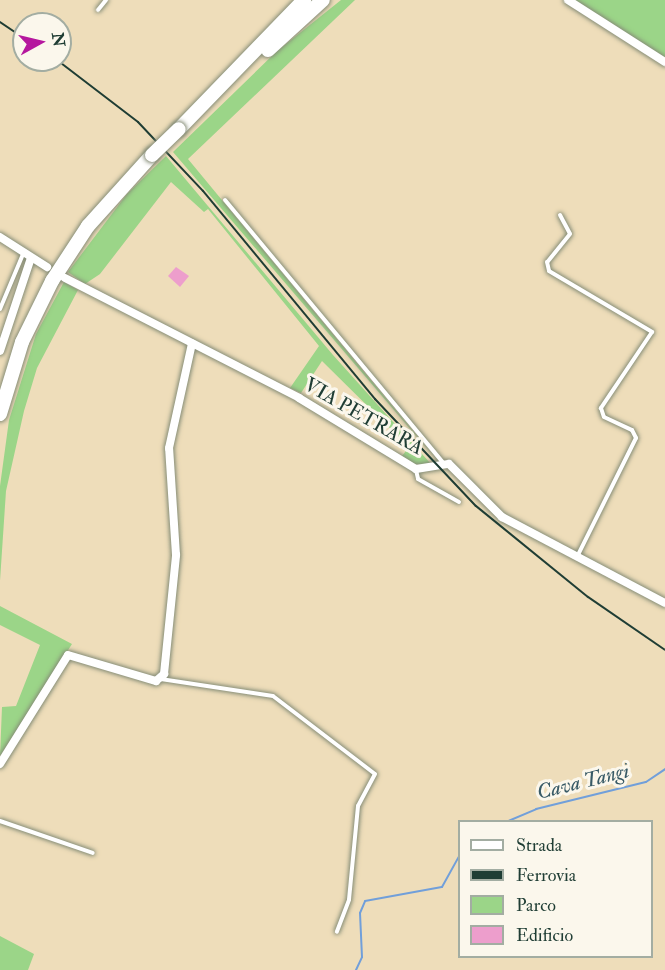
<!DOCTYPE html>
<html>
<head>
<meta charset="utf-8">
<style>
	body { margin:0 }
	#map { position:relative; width:665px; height:970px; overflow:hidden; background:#eeddba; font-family:"IM FELL Double Pica",serif }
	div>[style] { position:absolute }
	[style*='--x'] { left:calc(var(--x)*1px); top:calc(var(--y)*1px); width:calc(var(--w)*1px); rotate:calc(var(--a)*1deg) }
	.green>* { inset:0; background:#9bd588 }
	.stream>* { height:2px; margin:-1px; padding:0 1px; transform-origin:1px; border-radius:1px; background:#719fda }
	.building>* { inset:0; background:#ed9ecc }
	.roads { filter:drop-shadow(0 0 2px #868d77) drop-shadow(0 0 2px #868d77) }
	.service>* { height:4px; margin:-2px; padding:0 2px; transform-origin:2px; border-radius:2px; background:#fff }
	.minor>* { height:8px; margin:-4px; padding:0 4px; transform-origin:4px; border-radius:4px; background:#fff }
	.motorway>* { height:14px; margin:-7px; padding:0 7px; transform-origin:7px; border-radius:7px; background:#fff }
	.rail>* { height:2px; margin:-1px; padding:0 1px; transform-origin:1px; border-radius:1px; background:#1f3d34 }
	.bridges { filter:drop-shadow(0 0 2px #868d77) drop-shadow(0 0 2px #868d77) }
	.motorway-bridge>* { height:14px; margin:-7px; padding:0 7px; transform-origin:7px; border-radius:7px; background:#fff }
	span { translate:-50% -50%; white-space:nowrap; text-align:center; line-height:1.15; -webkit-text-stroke:6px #fbf7ec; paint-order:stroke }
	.street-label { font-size:20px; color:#1f3d34 }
	.water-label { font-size:21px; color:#385a66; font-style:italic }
	.legend { position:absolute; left:458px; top:820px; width:195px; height:138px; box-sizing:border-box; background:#fbf7ec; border:2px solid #a3ada2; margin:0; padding:8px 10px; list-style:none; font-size:18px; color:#1f3d34 }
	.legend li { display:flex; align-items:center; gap:12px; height:30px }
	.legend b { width:30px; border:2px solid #a3ada2 }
	.north { position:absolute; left:12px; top:12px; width:60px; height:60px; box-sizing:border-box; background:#fbf7ec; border:2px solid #a3ada2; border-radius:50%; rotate:82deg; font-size:16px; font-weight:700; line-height:24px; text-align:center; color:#1f3d34 }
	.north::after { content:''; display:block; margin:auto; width:21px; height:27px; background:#b5179e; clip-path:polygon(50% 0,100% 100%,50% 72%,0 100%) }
</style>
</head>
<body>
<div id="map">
	<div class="green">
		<i style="clip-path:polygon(341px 0,355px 0,188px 159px,436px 459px,173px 152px,276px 52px)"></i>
		<i style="clip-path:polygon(574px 0,665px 0,665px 59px)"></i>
		<i style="clip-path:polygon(166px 156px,333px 355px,431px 464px,414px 464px,402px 456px,409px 447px,322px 361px,301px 393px,290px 388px,319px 346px,208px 209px,204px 212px,171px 182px,100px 274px,85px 284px,68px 272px,127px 194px)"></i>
		<i style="clip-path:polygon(64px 282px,78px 290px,37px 368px,24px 411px,6px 491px,0 581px,0 486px,9px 420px,36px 334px)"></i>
		<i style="clip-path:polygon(0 606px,72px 644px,0 756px,2px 707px,16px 706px,40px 645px,0 625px)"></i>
		<i style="clip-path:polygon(0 936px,34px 954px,28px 970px,0 970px)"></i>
	</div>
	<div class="stream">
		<i style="--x:506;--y:822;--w:33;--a:-23"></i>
		<i style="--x:536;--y:809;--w:113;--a:-13.8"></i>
		<i style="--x:646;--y:782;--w:23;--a:-34"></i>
		<i style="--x:356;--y:970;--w:14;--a:-65"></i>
		<i style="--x:362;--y:957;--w:44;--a:-92.6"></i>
		<i style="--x:360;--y:913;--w:13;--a:-67"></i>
		<i style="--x:365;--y:901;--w:78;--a:-10.3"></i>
		<i style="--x:442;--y:887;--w:37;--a:-61"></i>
	</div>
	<div class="building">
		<i style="clip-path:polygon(176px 267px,189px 276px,180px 287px,168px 276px)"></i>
	</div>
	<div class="roads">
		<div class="service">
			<i style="--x:98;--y:10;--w:13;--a:-51"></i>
			<i style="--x:225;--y:200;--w:342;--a:50.3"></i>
			<i style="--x:560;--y:215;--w:21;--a:62"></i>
			<i style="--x:570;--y:234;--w:36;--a:129"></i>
			<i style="--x:547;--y:262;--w:9;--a:77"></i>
			<i style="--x:549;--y:271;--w:120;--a:30.6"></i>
			<i style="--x:652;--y:332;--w:92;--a:123.9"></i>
			<i style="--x:601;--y:408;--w:9;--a:72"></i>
			<i style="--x:604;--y:417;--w:31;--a:25"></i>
			<i style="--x:632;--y:430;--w:9;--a:63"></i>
			<i style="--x:636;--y:438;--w:131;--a:116.4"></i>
			<i style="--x:0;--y:309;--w:60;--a:-67.3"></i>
			<i style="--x:416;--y:470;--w:9;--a:77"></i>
			<i style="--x:418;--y:479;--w:47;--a:29.3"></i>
			<i style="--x:161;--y:679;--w:113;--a:8.6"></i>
			<i style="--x:273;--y:696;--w:128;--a:37.4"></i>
			<i style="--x:375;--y:774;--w:36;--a:118"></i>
			<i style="--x:358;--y:806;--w:94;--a:95.5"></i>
			<i style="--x:349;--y:900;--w:34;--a:111"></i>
			<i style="--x:0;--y:821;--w:98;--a:19"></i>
		</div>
		<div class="minor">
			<i style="--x:568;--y:0;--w:115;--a:32.6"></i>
			<i style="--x:0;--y:237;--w:56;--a:32.6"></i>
			<i style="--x:65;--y:278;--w:263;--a:27.1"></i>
			<i style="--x:299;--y:398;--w:137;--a:31.3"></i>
			<i style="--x:416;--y:469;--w:33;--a:-9"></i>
			<i style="--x:449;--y:464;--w:75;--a:45"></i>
			<i style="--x:502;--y:517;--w:184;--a:27.8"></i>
			<i style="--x:0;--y:351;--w:98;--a:-71.6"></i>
			<i style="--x:0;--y:764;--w:128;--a:-58"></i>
			<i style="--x:68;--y:655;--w:92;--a:16.5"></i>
			<i style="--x:156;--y:681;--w:11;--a:-41"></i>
			<i style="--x:164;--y:674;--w:120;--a:-84.2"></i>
			<i style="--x:176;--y:555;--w:107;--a:-93.7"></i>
			<i style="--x:169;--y:448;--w:107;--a:-77.6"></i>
		</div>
		<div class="motorway">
			<i style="--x:268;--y:50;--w:74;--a:-42.3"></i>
			<i style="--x:179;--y:129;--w:180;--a:-45.9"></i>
			<i style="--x:0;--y:414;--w:75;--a:-73"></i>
			<i style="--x:22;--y:342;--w:68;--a:-63.8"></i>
			<i style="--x:52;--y:281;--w:66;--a:-56.8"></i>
			<i style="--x:88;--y:226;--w:96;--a:-48"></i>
		</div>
	</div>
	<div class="rail">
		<i style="--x:0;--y:22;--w:29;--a:34"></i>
		<i style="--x:57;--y:60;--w:102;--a:37.4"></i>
		<i style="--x:138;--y:122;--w:95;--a:46.7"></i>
		<i style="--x:203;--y:191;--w:270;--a:50.4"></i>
		<i style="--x:375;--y:399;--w:147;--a:46.7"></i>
		<i style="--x:476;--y:506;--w:144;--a:39.1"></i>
		<i style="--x:588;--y:597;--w:93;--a:34.5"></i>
	</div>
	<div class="bridges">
		<div class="motorway-bridge">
			<i style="--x:152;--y:155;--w:37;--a:-44"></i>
		</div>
	</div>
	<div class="street-label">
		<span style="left:364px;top:416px;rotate:30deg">VIA PETRARA</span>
	</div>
	<div class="water-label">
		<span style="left:583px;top:782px;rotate:-14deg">Cava Tangi</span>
	</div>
	<ul class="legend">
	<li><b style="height:8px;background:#fff"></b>Strada</li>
	<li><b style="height:8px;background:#1f3d34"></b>Ferrovia</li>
	<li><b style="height:16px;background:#9bd588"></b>Parco</li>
	<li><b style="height:16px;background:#ed9ecc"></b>Edificio</li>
	</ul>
	<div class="north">N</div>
</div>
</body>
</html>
